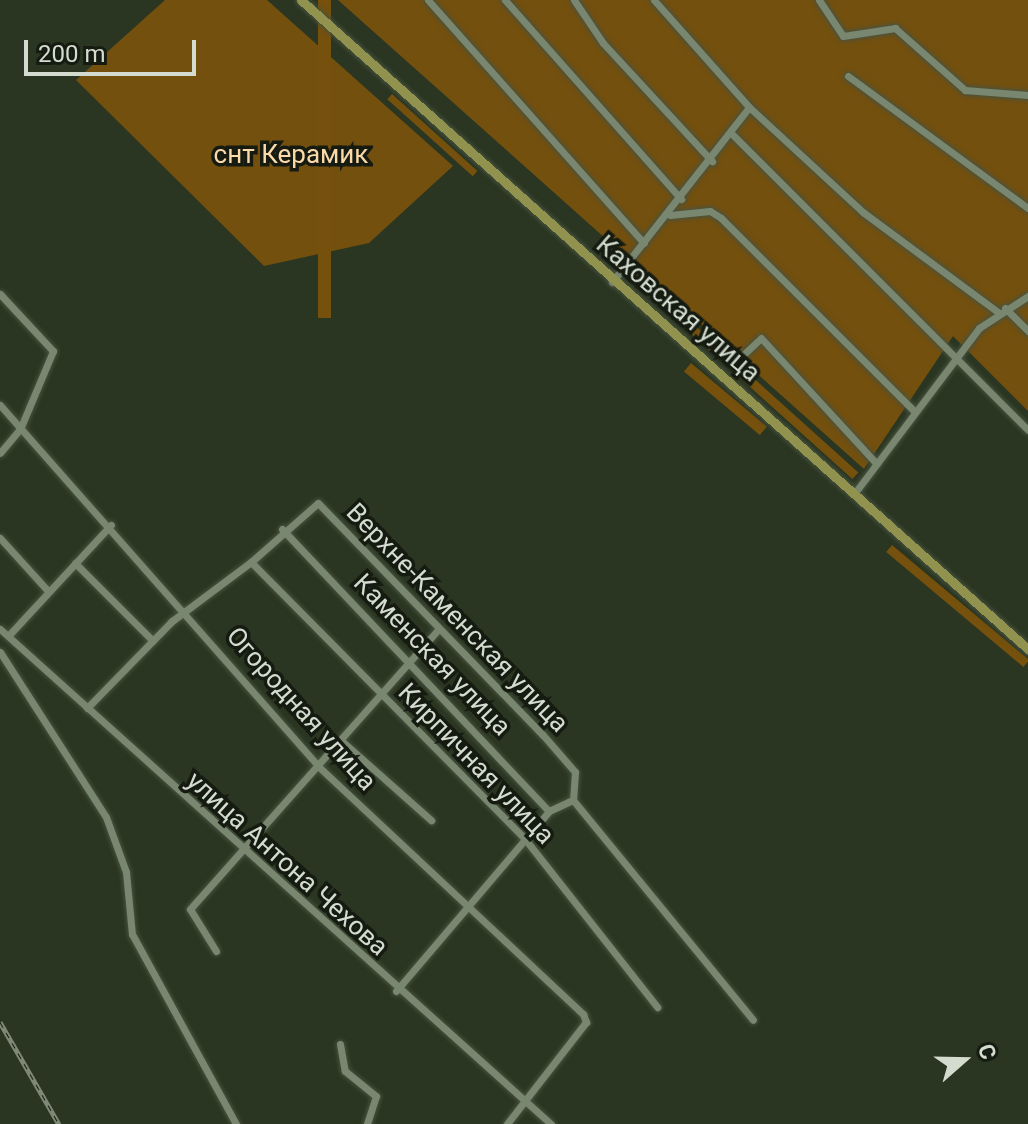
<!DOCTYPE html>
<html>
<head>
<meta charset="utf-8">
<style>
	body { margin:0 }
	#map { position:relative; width:1028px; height:1124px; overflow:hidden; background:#2a3621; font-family:Roboto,sans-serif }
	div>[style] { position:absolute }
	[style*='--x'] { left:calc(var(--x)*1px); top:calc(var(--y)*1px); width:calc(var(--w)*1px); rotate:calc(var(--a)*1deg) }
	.green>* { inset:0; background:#74500e }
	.forest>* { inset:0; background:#75510d; transform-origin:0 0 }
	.roads { filter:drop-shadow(0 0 2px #485240) drop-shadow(0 0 2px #485240) }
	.minor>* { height:7px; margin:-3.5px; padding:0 3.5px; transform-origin:3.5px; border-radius:3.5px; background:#798770 }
	.major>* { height:9px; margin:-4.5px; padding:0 4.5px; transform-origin:4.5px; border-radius:4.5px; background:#91924d }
	.rail>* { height:5px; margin-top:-2.5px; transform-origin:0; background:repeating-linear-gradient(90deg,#161b12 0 6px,#7e8876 0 12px); box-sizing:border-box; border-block:2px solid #7e8876 }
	span { translate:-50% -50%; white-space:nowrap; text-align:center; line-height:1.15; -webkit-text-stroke:7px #161b12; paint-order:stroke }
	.park-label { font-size:26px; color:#fbd9a9 }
	.street-label { font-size:26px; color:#d4dccf }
	.north { position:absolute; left:924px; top:1020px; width:80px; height:80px; -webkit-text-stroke:6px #161b12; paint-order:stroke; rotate:70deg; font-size:22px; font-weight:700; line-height:32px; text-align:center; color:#d4dccf }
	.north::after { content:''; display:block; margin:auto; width:28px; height:36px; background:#d4dccf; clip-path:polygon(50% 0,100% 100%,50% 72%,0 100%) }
	.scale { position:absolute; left:24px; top:40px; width:172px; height:36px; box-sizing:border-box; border:4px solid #d4dccf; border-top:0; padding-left:10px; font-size:24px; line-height:28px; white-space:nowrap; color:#d4dccf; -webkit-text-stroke:6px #161b12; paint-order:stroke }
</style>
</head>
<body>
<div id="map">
	<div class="green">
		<i style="clip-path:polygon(165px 0,267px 0,453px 166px,369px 243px,264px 266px,76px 80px)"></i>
		<i style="clip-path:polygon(338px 0,1028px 0,1028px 411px,953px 336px,864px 469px)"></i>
	</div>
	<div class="forest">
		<i style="left:318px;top:0;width:13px;height:318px"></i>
		<i style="left:392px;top:94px;width:115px;height:7px;rotate:42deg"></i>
		<i style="left:628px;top:265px;width:310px;height:9px;rotate:42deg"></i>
		<i style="left:691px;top:363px;width:99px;height:11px;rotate:40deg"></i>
		<i style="left:892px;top:545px;width:179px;height:9px;rotate:40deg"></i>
	</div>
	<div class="roads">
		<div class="minor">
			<i style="--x:428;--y:0;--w:325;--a:48.4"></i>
			<i style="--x:505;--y:0;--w:266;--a:48.5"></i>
			<i style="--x:574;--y:0;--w:52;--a:56"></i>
			<i style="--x:603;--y:43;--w:161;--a:47.3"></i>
			<i style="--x:654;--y:0;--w:143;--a:48.4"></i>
			<i style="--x:749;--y:107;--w:156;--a:42.7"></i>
			<i style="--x:864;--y:213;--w:168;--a:36.5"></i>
			<i style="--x:819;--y:0;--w:43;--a:56.3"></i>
			<i style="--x:843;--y:36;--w:53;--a:-8.7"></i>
			<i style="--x:895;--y:28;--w:94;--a:41.5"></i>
			<i style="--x:965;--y:90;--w:63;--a:4.5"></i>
			<i style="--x:848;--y:76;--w:223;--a:36.3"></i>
			<i style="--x:733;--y:135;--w:417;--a:45"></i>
			<i style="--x:670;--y:215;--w:40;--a:-5.7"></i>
			<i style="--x:710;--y:211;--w:13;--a:32"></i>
			<i style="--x:721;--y:218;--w:273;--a:45"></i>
			<i style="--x:612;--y:282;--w:222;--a:-51.9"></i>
			<i style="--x:0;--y:294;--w:78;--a:47.1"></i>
			<i style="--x:53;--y:351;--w:85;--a:112.9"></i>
			<i style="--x:20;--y:429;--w:31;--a:130"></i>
			<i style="--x:1005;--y:308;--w:33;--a:45"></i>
			<i style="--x:744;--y:354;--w:23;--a:-43"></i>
			<i style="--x:761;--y:338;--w:171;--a:47.4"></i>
			<i style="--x:0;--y:405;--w:482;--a:48.6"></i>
			<i style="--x:319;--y:767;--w:362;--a:43.1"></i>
			<i style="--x:583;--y:1014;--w:9;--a:69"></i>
			<i style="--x:586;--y:1022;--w:129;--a:127.8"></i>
			<i style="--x:854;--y:494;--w:208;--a:-53"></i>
			<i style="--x:979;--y:328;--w:59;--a:-33.1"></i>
			<i style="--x:282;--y:529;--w:388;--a:46.6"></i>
			<i style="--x:0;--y:538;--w:72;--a:47.8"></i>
			<i style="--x:251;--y:562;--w:390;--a:45.3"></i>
			<i style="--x:525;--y:839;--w:214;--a:51.8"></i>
			<i style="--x:251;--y:562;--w:89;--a:-41.4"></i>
			<i style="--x:318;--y:503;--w:323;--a:45.9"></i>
			<i style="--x:543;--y:735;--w:49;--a:49.1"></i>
			<i style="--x:575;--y:772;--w:28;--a:94"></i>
			<i style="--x:75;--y:563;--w:110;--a:45"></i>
			<i style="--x:0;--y:629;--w:741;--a:41.94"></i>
			<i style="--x:9;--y:635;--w:150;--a:-47.2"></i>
			<i style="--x:0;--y:652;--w:196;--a:57.3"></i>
			<i style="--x:106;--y:817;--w:59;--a:70"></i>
			<i style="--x:126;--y:872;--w:62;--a:84.5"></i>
			<i style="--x:132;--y:934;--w:217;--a:61.3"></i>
			<i style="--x:87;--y:708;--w:122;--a:-45.7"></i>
			<i style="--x:172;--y:621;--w:99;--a:-36.8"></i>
			<i style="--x:343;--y:742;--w:118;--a:41.6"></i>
			<i style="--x:573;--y:800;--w:284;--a:50.7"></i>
			<i style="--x:216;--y:951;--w:49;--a:-121.8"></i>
			<i style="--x:190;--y:909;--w:372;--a:-48.4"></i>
			<i style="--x:396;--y:991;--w:236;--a:-49.6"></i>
			<i style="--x:549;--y:811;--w:26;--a:-25"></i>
			<i style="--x:340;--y:1044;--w:27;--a:80"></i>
			<i style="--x:345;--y:1071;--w:40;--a:39"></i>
			<i style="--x:376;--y:1096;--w:29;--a:108"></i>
		</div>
		<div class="major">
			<i style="--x:301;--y:0;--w:975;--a:41.76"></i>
		</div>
	</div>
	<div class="rail">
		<i style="--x:0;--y:1022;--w:118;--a:60"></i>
	</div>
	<div class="park-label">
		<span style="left:291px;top:155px">снт Керамик</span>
	</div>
	<div class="street-label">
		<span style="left:678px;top:309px;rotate:41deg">Каховская улица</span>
		<span style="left:457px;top:618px;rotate:46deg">Верхне-Каменская улица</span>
		<span style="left:432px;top:655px;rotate:46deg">Каменская улица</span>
		<span style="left:301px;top:709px;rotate:48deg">Огородная улица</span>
		<span style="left:476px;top:764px;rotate:46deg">Кирпичная улица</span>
		<span style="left:287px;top:864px;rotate:42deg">улица Антона Чехова</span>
	</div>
	<div class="north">С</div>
	<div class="scale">200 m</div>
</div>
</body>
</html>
